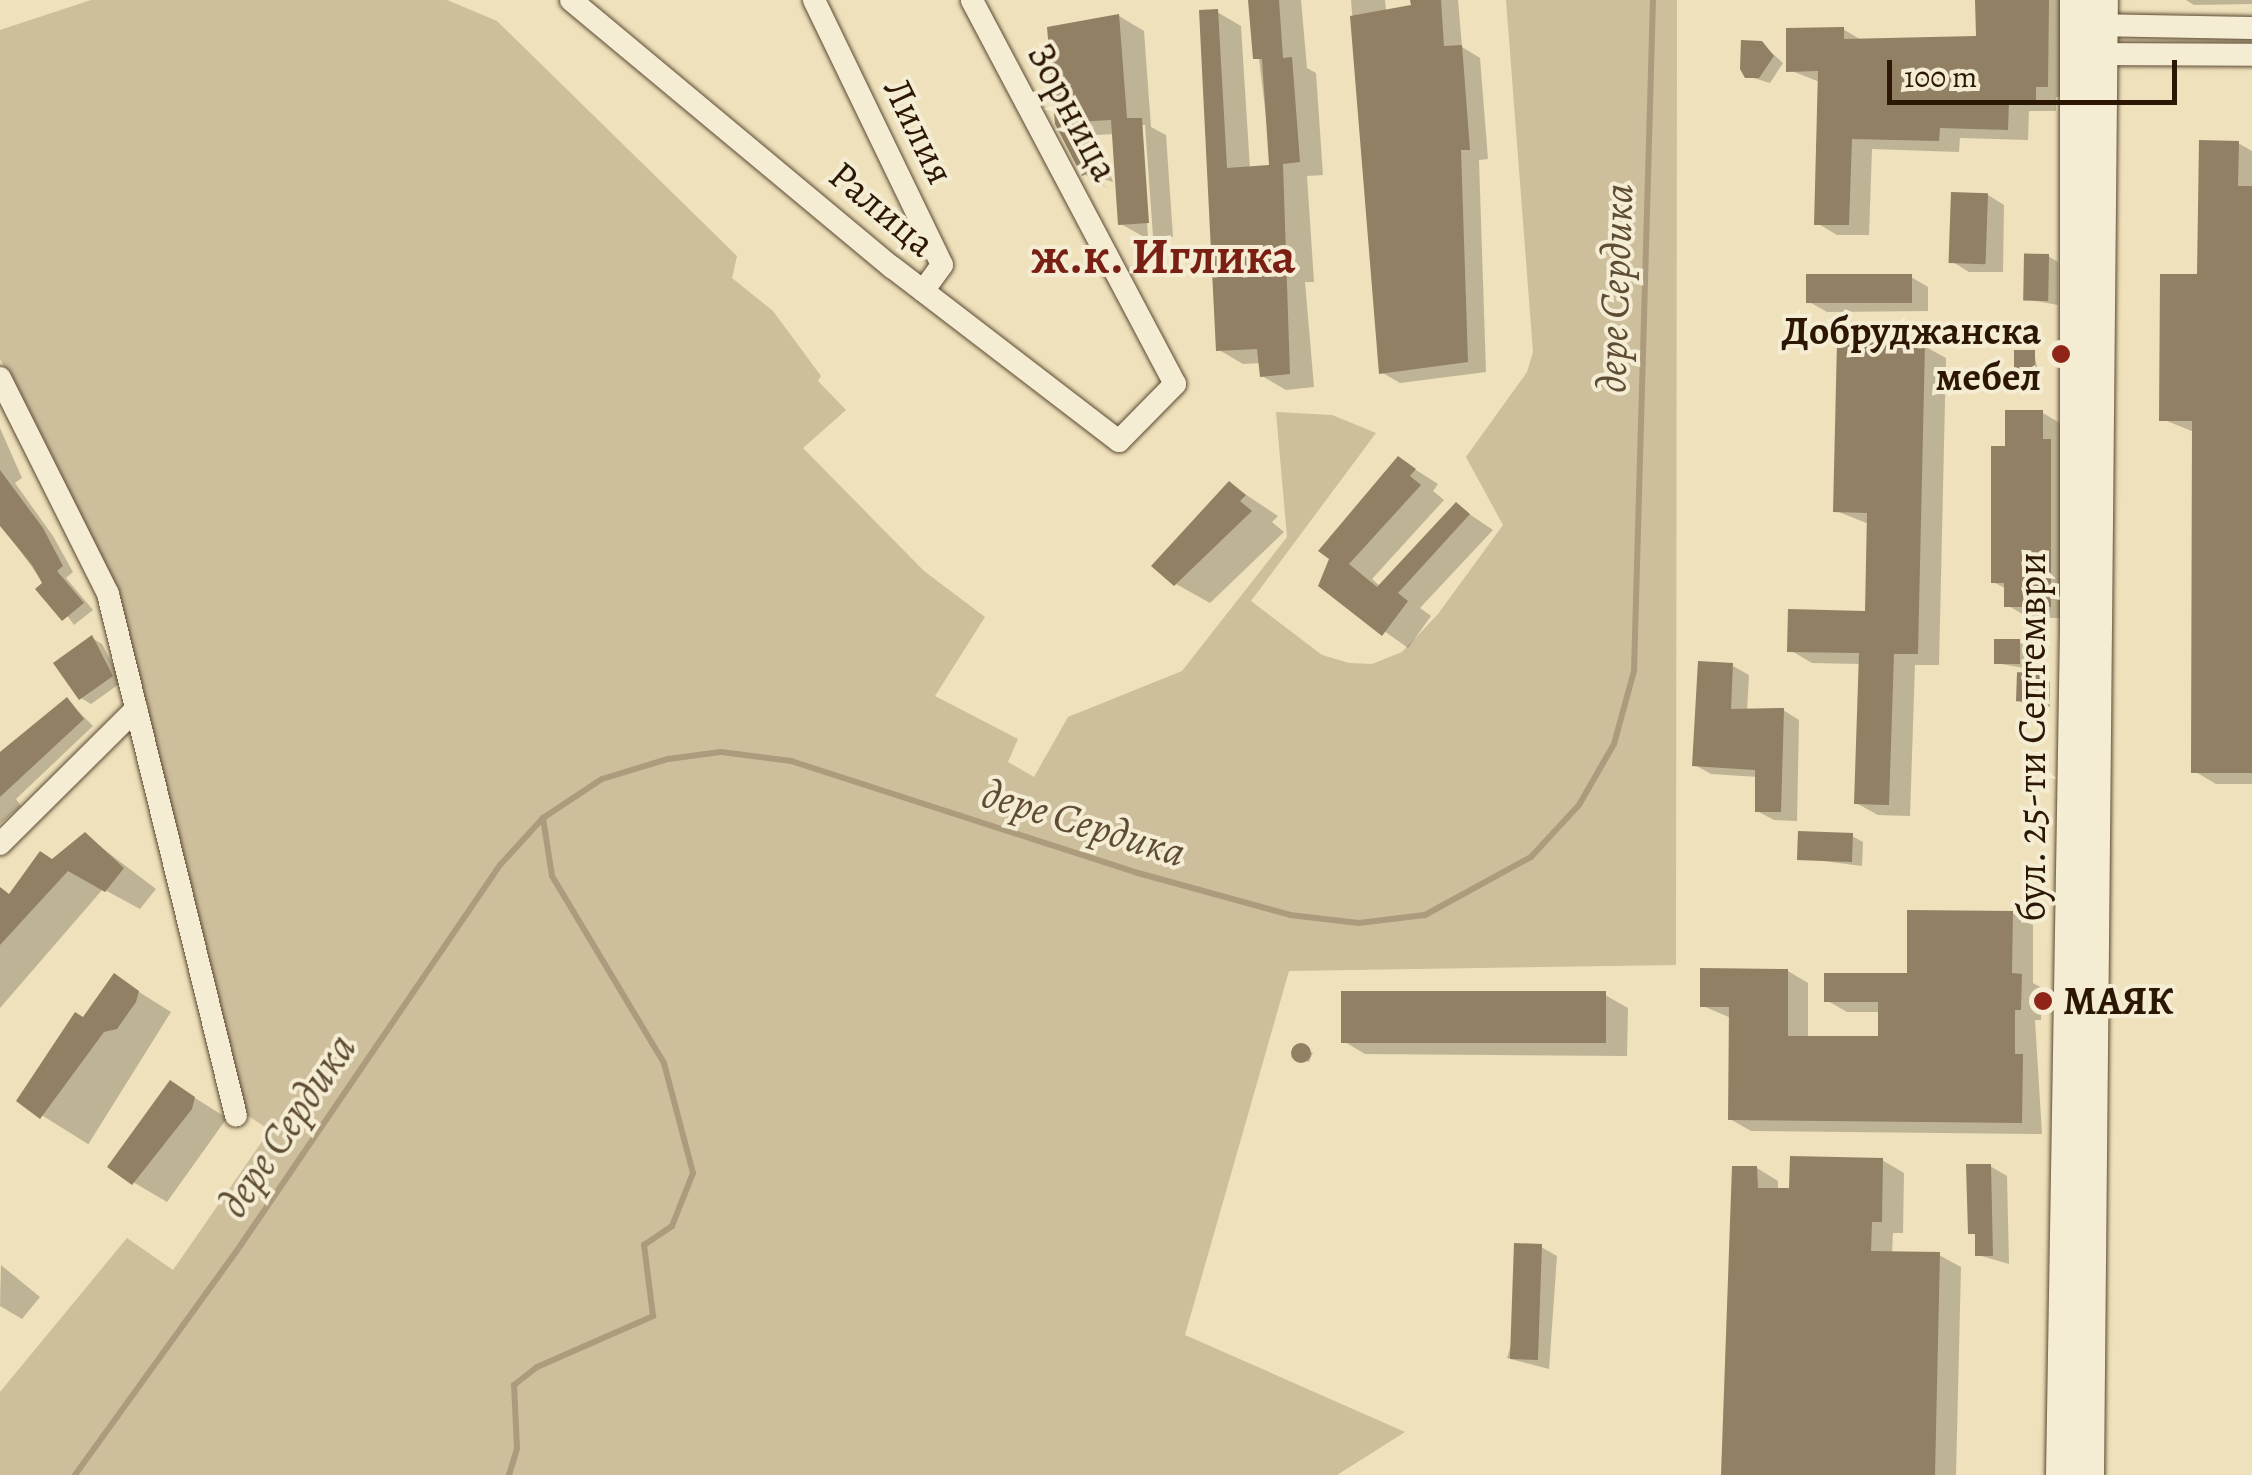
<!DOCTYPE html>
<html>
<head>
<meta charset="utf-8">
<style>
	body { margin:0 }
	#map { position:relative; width:2252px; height:1475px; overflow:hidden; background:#eee1bb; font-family:Alegreya,serif }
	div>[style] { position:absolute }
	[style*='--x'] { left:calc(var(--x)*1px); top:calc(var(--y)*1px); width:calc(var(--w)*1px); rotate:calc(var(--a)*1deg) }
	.green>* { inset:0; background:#cdbe9c }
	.shadow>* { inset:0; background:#0003; transform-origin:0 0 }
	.stream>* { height:6px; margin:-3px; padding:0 3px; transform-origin:3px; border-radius:3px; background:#ac9c7d }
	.building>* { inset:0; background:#918063; transform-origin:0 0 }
	.round { border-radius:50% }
	.roads { filter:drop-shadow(0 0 2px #5c4932) drop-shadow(0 0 2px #5c4932) }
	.minor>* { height:22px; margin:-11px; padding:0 11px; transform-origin:11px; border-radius:11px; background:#f4ecd3 }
	.secondary>* { height:30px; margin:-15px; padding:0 15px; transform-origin:15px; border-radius:15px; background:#f4ecd3 }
	.dots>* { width:28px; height:28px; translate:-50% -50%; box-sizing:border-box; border:5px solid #f4ecd3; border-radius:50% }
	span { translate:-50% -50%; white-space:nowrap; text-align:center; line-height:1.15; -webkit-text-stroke:8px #f4ecd3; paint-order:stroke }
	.street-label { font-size:40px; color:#2c1604 }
	.poi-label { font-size:40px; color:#2c1604; font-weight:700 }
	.right { translate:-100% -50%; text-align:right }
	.left { translate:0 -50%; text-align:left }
	.water-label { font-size:42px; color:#5f4c34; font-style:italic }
	.district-label { font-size:50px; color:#7a1f14; font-weight:700 }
	.scale { position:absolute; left:1887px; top:60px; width:290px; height:45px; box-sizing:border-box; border:5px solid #2c1604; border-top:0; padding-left:12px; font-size:30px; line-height:35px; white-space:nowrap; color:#2c1604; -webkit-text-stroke:8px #f4ecd3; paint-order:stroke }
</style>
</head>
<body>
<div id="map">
	<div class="green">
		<i style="clip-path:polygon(91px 0,447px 0,497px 21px,737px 256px,732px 278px,773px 311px,821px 376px,818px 381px,846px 410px,803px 448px,924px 571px,985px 617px,935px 696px,1018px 739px,1008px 762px,1034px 777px,1068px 717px,1182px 671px,1287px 537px,1276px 412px,1332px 415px,1376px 433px,1251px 601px,1322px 655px,1349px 663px,1372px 664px,1402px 652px,1438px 614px,1503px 525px,1466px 457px,1527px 372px,1533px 352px,1506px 0,1677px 0,1676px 965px,1289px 971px,1185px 1335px,1405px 1432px,1337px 1475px,0 1475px,0 1392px,127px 1238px,173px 1270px,270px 1130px,245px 1114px,116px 591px,0 359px,0 30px)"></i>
	</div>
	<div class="shadow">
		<i style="clip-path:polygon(1252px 0,1301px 0,1307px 68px,1316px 73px,1323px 175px,1307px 176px,1314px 282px,1305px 282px,1314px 387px,1286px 390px,1262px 376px,1261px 363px,1243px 364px,1219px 350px,1217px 12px,1241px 26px,1250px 169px,1272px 167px)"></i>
		<i style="clip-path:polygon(1351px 0,1385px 0,1386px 10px,1414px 8px,1413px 0,1458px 0,1462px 47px,1480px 58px,1488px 159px,1479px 160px,1486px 372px,1400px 383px,1381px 372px)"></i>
		<i style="clip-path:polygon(1979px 0,2069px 0,2068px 97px,2056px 97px,2056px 111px,2029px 111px,2028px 140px,1960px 138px,1959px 152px,1872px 149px,1869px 235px,1837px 235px,1817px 223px,1820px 82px,1789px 70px,1843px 29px,1863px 41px,1978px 39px)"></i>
		<i style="clip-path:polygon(2186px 0,2252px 0,2252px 4px,2194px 5px)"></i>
		<i style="clip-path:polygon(evenodd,1119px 16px,1144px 31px,1151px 127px,1166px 135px,1173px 237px,1146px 238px,1121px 224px,1114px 134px,1096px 135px,1113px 182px,1090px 175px,1109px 189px,1084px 174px,1057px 124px,1119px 16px,1140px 125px,1145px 125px,1153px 236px,1148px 236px,1140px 125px)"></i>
		<i style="clip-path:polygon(1761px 43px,1783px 63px,1770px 83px,1747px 76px)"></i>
		<i style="clip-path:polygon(2238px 143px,2252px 151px,2252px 784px,2216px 784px,2194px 771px,2194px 432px,2162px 419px)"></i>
		<i style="clip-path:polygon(1988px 195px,2004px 205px,2003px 272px,1969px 272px,1953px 262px)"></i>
		<i style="clip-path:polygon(2048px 256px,2058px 262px,2058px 305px,2026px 299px)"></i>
		<i style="clip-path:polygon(1911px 277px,1928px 287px,1928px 311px,1827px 312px,1811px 303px)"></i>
		<i style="clip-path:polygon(1924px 346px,1946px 358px,1939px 665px,1915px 665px,1910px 816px,1878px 815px,1856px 803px,1861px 664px,1812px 663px,1790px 650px,1867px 613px,1869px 524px,1836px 511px)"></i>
		<i style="clip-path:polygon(2034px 353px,2038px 371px,2016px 369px)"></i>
		<i style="clip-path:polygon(2043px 413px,2065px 426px,2072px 618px,2029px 618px,2007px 605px,2007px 589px,1993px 582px,2007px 449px)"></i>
		<i style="clip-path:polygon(0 428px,22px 478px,15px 483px,53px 536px,73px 572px,66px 578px,93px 610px,74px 625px,0 523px)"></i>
		<i style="clip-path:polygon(1399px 459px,1438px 484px,1433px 491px,1444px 500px,1372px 579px,1381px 587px,1456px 505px,1493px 530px,1420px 608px,1431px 616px,1408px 648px,1321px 586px)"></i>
		<i style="clip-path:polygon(1230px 484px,1278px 516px,1272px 522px,1284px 532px,1210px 603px,1176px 584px)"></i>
		<i style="clip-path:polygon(92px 638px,102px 644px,122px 682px,91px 704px,81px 698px)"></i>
		<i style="clip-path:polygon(2019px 642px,2029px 648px,2029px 669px,1996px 663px)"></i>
		<i style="clip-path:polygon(1733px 666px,1749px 675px,1747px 711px,1783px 710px,1799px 720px,1797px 821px,1774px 820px,1757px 811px,1758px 777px,1711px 774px,1695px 765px)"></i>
		<i style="clip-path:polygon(2040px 676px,2050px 682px,2050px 707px,2030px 707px,2019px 701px)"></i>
		<i style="clip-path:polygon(67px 700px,93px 726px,16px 799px,21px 806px,0 824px,0 765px)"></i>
		<i style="clip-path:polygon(85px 835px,156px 889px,140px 909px,103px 889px,0 1008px,0 891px,10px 896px)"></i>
		<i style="clip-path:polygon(1852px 836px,1863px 842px,1862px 866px,1800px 858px)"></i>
		<i style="clip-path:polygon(2012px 913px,2033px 925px,2033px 983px,2042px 988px,2041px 1020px,2035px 1020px,2042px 1134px,1751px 1131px,1730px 1119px,1731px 1018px,1703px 1006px,1788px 971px,1808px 983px,1808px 1038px,1881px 1039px,1881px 1012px,1847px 1012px,1826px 1000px,1909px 975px)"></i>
		<i style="left:115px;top:977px;width:66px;height:156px;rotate:32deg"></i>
		<i style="clip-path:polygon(1605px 995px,1628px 1008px,1627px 1056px,1365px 1054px,1343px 1041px)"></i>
		<i style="left:1299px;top:1047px;width:15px;height:10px;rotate:23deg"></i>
		<i style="clip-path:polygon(171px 1083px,227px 1118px,167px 1202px,133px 1182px)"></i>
		<i style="clip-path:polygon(1882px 1160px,1904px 1173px,1903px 1233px,1893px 1233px,1892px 1254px,1939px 1255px,1961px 1267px,1956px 1475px,1726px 1475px,1757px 1168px,1778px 1181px,1778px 1190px,1791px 1190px)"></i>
		<i style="clip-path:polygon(1990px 1166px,2007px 1176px,2009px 1264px,1978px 1255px)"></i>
		<i style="clip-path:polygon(1541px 1247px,1557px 1256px,1549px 1369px,1507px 1358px)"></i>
		<i style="clip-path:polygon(1px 1265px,40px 1297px,22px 1319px,0 1306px)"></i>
	</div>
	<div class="stream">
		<i style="--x:75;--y:1475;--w:275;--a:-54.2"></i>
		<i style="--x:236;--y:1252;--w:468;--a:-55.7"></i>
		<i style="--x:500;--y:865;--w:64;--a:-47.5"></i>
		<i style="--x:543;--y:818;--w:71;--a:-33.5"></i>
		<i style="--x:602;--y:779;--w:69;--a:-16.9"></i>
		<i style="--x:668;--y:759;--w:53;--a:-7.5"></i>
		<i style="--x:721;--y:752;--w:71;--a:7.3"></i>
		<i style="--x:791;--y:761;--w:365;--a:17.9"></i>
		<i style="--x:1138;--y:873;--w:158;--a:15.4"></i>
		<i style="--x:1290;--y:915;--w:69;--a:6.6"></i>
		<i style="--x:1359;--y:923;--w:66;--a:-6.9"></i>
		<i style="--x:1425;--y:915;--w:121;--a:-28.7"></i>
		<i style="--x:1531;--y:857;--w:71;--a:-47.3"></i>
		<i style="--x:1579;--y:805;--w:70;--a:-60.2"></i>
		<i style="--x:1614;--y:744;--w:76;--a:-74.7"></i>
		<i style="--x:1634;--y:671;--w:671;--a:-88.38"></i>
		<i style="--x:509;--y:1475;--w:28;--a:-73"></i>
		<i style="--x:517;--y:1448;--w:63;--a:-92.7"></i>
		<i style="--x:514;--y:1385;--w:29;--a:-38"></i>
		<i style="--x:537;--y:1367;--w:127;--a:-23.7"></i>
		<i style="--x:653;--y:1316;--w:72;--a:-97.2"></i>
		<i style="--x:644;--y:1245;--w:34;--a:-34"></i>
		<i style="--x:672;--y:1226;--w:57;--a:-68.4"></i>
		<i style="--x:693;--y:1173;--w:114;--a:-104.8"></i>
		<i style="--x:664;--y:1063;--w:218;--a:-120.9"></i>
		<i style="--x:552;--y:876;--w:59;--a:-98.8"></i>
	</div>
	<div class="building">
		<i style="clip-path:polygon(1248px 0,1279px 0,1283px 58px,1292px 57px,1300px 162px,1283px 164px,1290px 374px,1260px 377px,1257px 349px,1216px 351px,1199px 10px,1218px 9px,1227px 168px,1269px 165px,1262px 59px,1253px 59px)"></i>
		<i style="clip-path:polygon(1410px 0,1441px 0,1444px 46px,1462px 45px,1470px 150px,1461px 150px,1468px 362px,1379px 374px,1350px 16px,1411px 5px)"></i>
		<i style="clip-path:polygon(1975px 0,2049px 0,2048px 87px,2036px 87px,2036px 101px,2009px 100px,2008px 130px,1940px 128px,1939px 141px,1852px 139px,1849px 225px,1814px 225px,1818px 71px,1786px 72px,1786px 28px,1844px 27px,1844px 39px,1976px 36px)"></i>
		<i style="clip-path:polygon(1119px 14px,1127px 118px,1142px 118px,1149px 223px,1118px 225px,1111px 120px,1073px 122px,1090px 172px,1082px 176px,1055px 124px,1047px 27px)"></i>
		<i style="clip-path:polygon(1741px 40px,1762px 41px,1774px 56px,1759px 78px,1745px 78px,1740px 69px)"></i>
		<i style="clip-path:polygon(2199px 140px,2239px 141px,2238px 186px,2252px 186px,2252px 773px,2191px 773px,2192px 421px,2159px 421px,2160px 274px,2197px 274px)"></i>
		<i style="left:1951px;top:192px;width:37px;height:71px;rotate:2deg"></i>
		<i style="left:2049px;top:254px;width:47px;height:25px;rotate:91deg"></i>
		<i style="left:1912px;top:274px;width:29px;height:106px;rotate:90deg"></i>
		<i style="clip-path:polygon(1837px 342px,1925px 343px,1918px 654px,1894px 654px,1889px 805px,1854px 804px,1859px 653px,1787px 652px,1788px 609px,1865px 611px,1867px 513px,1833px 512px)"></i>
		<i style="left:2035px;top:350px;width:20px;height:21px;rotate:90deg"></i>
		<i style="clip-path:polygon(2005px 410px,2043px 410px,2043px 439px,2051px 439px,2051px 607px,2004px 607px,2004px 583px,1991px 583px,1991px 446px,2005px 446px)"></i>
		<i style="clip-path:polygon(1398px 456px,1416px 469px,1410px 476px,1421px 485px,1349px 564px,1377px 587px,1456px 502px,1470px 514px,1398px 593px,1408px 601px,1382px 636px,1318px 586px,1329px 559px,1318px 551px)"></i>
		<i style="clip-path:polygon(0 470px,43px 528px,63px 566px,57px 571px,84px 603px,62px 621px,35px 589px,42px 583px,32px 565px,0 526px)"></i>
		<i style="clip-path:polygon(1229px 481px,1246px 495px,1240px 501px,1252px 511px,1174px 586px,1151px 566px)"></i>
		<i style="clip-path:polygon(92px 635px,113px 676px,79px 700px,53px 663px)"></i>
		<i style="left:1994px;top:639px;width:26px;height:25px"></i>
		<i style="clip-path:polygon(1698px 661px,1733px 663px,1731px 709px,1784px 708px,1781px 812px,1755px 812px,1755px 770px,1692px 766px)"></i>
		<i style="left:2041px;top:673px;width:29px;height:24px;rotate:92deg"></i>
		<i style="clip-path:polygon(67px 697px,84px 719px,0 797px,0 752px)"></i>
		<i style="left:1798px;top:831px;width:55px;height:29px;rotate:2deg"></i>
		<i style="clip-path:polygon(85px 832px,124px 868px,105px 892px,68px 871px,0 945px,0 887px,9px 894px,40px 851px,52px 859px)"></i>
		<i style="clip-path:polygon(1907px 910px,2013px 911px,2012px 973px,2022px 974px,2021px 1010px,2015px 1010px,2015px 1054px,2023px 1054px,2022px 1123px,1728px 1120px,1729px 1007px,1700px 1007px,1700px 968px,1788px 969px,1788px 1036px,1878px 1036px,1878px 1002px,1824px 1002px,1824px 973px,1907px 973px)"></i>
		<i style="clip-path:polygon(114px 973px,139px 991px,136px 1002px,117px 1029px,104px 1032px,40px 1119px,16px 1101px,75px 1012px,83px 1017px)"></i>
		<i style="left:1341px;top:991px;width:265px;height:52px"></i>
		<i class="round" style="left:1291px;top:1043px;width:20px;height:20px"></i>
		<i style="clip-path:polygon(170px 1080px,195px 1097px,192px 1109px,132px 1185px,107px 1167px)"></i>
		<i style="clip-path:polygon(1790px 1156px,1883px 1158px,1882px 1222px,1872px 1222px,1871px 1251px,1940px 1252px,1935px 1475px,1721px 1475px,1732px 1166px,1757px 1166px,1758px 1188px,1789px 1188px)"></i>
		<i style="clip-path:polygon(1966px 1164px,1991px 1164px,1993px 1256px,1975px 1256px,1975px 1234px,1968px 1234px)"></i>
		<i style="left:1514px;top:1243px;width:28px;height:116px;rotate:2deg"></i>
	</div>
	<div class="roads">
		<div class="minor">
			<i style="--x:571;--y:0;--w:418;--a:39.8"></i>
			<i style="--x:892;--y:267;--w:286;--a:37.5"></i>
			<i style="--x:1119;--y:441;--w:80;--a:-45.5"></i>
			<i style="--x:1175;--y:384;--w:434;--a:-117.9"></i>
			<i style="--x:814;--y:0;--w:294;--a:64.2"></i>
			<i style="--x:942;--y:265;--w:32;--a:126"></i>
			<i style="--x:2091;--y:25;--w:161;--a:1.1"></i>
			<i style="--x:2088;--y:54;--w:164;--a:0.3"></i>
			<i style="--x:0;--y:378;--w:241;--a:63.4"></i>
			<i style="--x:108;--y:594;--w:537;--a:76.22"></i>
			<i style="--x:0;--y:844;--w:192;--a:-44.8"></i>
		</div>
		<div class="secondary">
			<i style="--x:2061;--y:1475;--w:847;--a:-89.05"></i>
			<i style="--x:2075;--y:628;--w:628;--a:-90"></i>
			<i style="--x:2089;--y:1475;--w:1475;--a:-89.46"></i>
		</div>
	</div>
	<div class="dots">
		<i style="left:2061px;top:354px;background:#8f2418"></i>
		<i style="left:2043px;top:1001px;background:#8f2418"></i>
	</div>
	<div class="street-label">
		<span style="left:1073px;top:112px;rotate:62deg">Зорница</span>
		<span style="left:919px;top:131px;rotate:64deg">Лилия</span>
		<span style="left:882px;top:209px;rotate:40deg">Ралица</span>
		<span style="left:2032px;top:737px;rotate:-90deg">бул. 25-ти Септември</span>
	</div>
	<div class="poi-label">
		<span class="right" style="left:2041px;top:354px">Добруджанска<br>мебел</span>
		<span class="left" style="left:2063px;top:1001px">МАЯК</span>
	</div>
	<div class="water-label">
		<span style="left:1615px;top:288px;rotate:-88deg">дере Сердика</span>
		<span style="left:1084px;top:823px;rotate:17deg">дере Сердика</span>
		<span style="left:287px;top:1125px;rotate:-56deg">дере Сердика</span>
	</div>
	<div class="district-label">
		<span style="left:1163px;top:257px">ж.к. Иглика</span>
	</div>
	<div class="scale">100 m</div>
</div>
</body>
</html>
